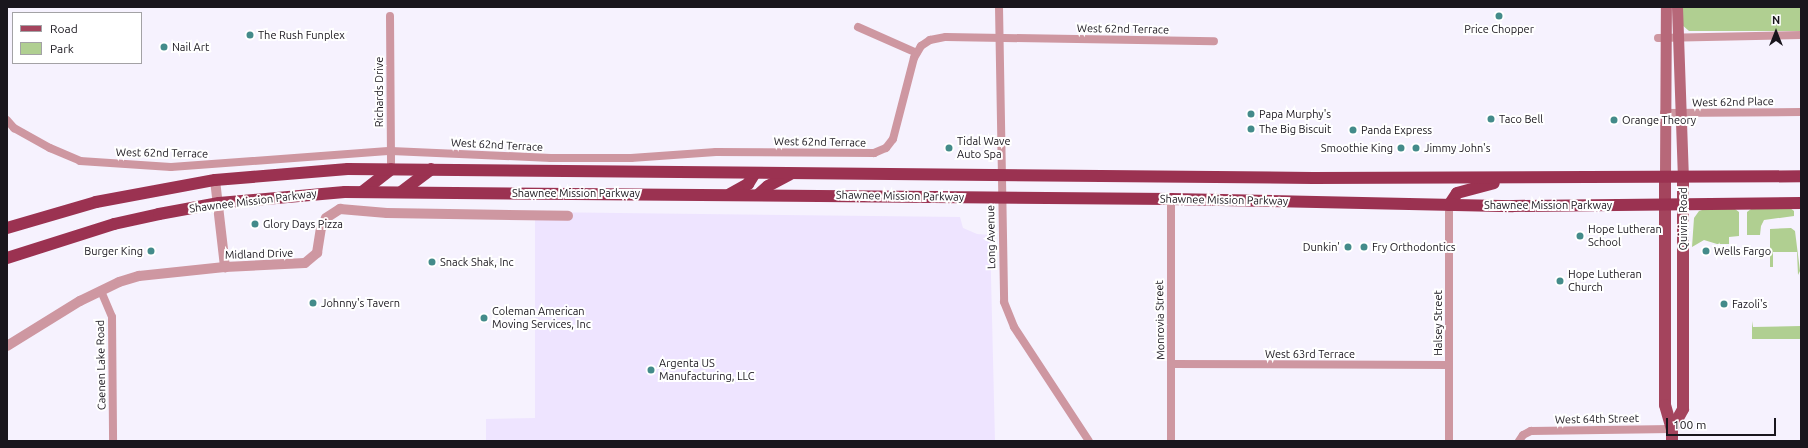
<!DOCTYPE html>
<html>
<head>
<meta charset="utf-8">
<style>
	body { margin:0 }
	#map { position:relative; width:1808px; height:448px; overflow:hidden; background:#f6f2fe; font-family:Ubuntu,sans-serif }
	div>[style] { position:absolute }
	[style*='--x'] { left:calc(var(--x)*1px); top:calc(var(--y)*1px); width:calc(var(--w)*1px); rotate:calc(var(--a)*1deg) }
	.built>* { inset:0; background:#eee4ff }
	.green>* { inset:0; background:#b0cf91 }
	.minor>* { height:8px; margin:-4px; padding:0 4px; transform-origin:4px; border-radius:4px; background:#ce97a1 }
	.tertiary>* { height:10px; margin:-5px; padding:0 5px; transform-origin:5px; border-radius:5px; background:#ce97a1 }
	.secondary>* { height:11px; margin:-5.5px; padding:0 5.5px; transform-origin:5.5px; border-radius:5.5px; background:#b76879 }
	.primary>* { height:12px; margin:-6px; padding:0 6px; transform-origin:6px; border-radius:6px; background:#a4445d }
	.trunk>* { height:12px; margin:-6px; padding:0 6px; transform-origin:6px; border-radius:6px; background:#9b3251 }
	.dots>* { width:11px; height:11px; translate:-50% -50%; box-sizing:border-box; border:2px solid #fff; border-radius:50% }
	span { translate:-50% -50%; white-space:nowrap; text-align:center; line-height:1.15; -webkit-text-stroke:4px #fff; paint-order:stroke }
	.street-label { font-size:11px; color:#19161d }
	.poi-label { font-size:11px; color:#19161d }
	.left { translate:0 -50%; text-align:left }
	.right { translate:-100% -50%; text-align:right }
	.frame { position:absolute; inset:0; border:8px solid #19161d; pointer-events:none }
	.legend { position:absolute; left:12px; top:12px; width:130px; height:52px; box-sizing:border-box; background:#fff; border:1px solid #a3a2a5; margin:0; padding:5px 7px; list-style:none; font-size:12px; color:#19161d }
	.legend li { display:flex; align-items:center; gap:8px; height:20px }
	.legend b { width:20px; border:1px solid #a3a2a5 }
	.north { position:absolute; left:1756px; top:12px; width:40px; height:40px; -webkit-text-stroke:3px #fff; paint-order:stroke; rotate:0deg; font-size:11px; font-weight:700; line-height:16px; text-align:center; color:#19161d }
	.north::after { content:''; display:block; margin:auto; width:14px; height:18px; background:#19161d; clip-path:polygon(50% 0,100% 100%,50% 72%,0 100%) }
	.scale { position:absolute; left:1666px; top:418px; width:110px; height:18px; box-sizing:border-box; border:2px solid #19161d; border-top:0; padding-left:5px; font-size:12px; line-height:14px; white-space:nowrap; color:#19161d; -webkit-text-stroke:3px #fff; paint-order:stroke }
</style>
</head>
<body>
<div id="map">
	<div class="built">
		<i style="clip-path:polygon(535px 212px,960px 217px,963px 228px,977px 234px,990px 235px,995px 441px,486px 441px,486px 419px,535px 418px)"></i>
	</div>
	<div class="green">
		<i style="clip-path:polygon(1680px 7px,1801px 7px,1801px 31px,1689px 31px,1681px 24px)"></i>
		<i style="clip-path:polygon(1790px 208px,1794px 211px,1794px 216px,1764px 220px,1761px 226px,1760px 235px,1747px 235px,1747px 212px,1751px 209px)"></i>
		<i style="clip-path:polygon(1705px 209px,1735px 209px,1739px 212px,1739px 236px,1729px 237px,1729px 244px,1717px 244px,1704px 240px,1692px 247px,1694px 218px,1699px 211px)"></i>
		<i style="clip-path:polygon(1791px 228px,1795px 231px,1800px 271px,1798px 275px,1797px 252px,1773px 252px,1773px 267px,1770px 267px,1770px 229px)"></i>
		<i style="clip-path:polygon(1752px 321px,1753px 327px,1801px 326px,1801px 339px,1752px 339px)"></i>
	</div>
	<div class="minor">
		<i style="--x:999;--y:7;--w:295;--a:89"></i>
		<i style="--x:1004;--y:302;--w:27;--a:68"></i>
		<i style="--x:1014;--y:327;--w:136;--a:56.7"></i>
		<i style="--x:390;--y:16;--w:153;--a:89.6"></i>
		<i style="--x:858;--y:27;--w:64;--a:23.8"></i>
		<i style="--x:1658;--y:38;--w:143;--a:-1.2"></i>
		<i style="--x:1664;--y:113;--w:137;--a:-0.4"></i>
		<i style="--x:7;--y:120;--w:11;--a:49"></i>
		<i style="--x:14;--y:128;--w:41;--a:29.1"></i>
		<i style="--x:50;--y:148;--w:33;--a:23"></i>
		<i style="--x:80;--y:161;--w:91;--a:3.8"></i>
		<i style="--x:171;--y:167;--w:221;--a:-4.2"></i>
		<i style="--x:391;--y:151;--w:160;--a:2.5"></i>
		<i style="--x:551;--y:158;--w:80;--a:0"></i>
		<i style="--x:631;--y:158;--w:85;--a:-4"></i>
		<i style="--x:716;--y:152;--w:158;--a:0.4"></i>
		<i style="--x:874;--y:153;--w:13;--a:-23"></i>
		<i style="--x:886;--y:148;--w:11;--a:-52"></i>
		<i style="--x:893;--y:139;--w:84;--a:-75.5"></i>
		<i style="--x:914;--y:58;--w:14;--a:-60"></i>
		<i style="--x:921;--y:46;--w:11;--a:-34"></i>
		<i style="--x:930;--y:40;--w:16;--a:-11"></i>
		<i style="--x:946;--y:37;--w:268;--a:0.9"></i>
		<i style="--x:1171;--y:199;--w:242;--a:90"></i>
		<i style="--x:1449;--y:205;--w:236;--a:90"></i>
		<i style="--x:101;--y:291;--w:28;--a:67"></i>
		<i style="--x:112;--y:317;--w:124;--a:89.5"></i>
		<i style="--x:1171;--y:364;--w:278;--a:0.2"></i>
		<i style="--x:1519;--y:441;--w:7;--a:-56"></i>
		<i style="--x:1523;--y:435;--w:9;--a:-27"></i>
		<i style="--x:1531;--y:431;--w:141;--a:-0.8"></i>
	</div>
	<div class="tertiary">
		<i style="--x:215;--y:180;--w:88;--a:83.4"></i>
		<i style="--x:7;--y:346;--w:86;--a:-31.7"></i>
		<i style="--x:80;--y:301;--w:43;--a:-26"></i>
		<i style="--x:119;--y:282;--w:21;--a:-17"></i>
		<i style="--x:139;--y:276;--w:86;--a:-6"></i>
		<i style="--x:225;--y:267;--w:80;--a:-2.9"></i>
		<i style="--x:305;--y:263;--w:16;--a:-40"></i>
		<i style="--x:317;--y:253;--w:25;--a:-81"></i>
		<i style="--x:321;--y:228;--w:11;--a:-63"></i>
		<i style="--x:326;--y:218;--w:17;--a:-33"></i>
		<i style="--x:340;--y:209;--w:47;--a:4.9"></i>
		<i style="--x:387;--y:213;--w:181;--a:0.9"></i>
	</div>
	<div class="secondary">
		<i style="--x:1677;--y:7;--w:170;--a:88"></i>
		<i style="--x:1665;--y:178;--w:171;--a:-89.7"></i>
	</div>
	<div class="primary">
		<i style="--x:1665;--y:178;--w:227;--a:90"></i>
		<i style="--x:1665;--y:405;--w:25;--a:74"></i>
		<i style="--x:1672;--y:429;--w:12;--a:90"></i>
		<i style="--x:1672;--y:429;--w:23;--a:-61"></i>
		<i style="--x:1683;--y:409;--w:232;--a:-90"></i>
	</div>
	<div class="trunk">
		<i style="--x:362;--y:192;--w:37;--a:-38"></i>
		<i style="--x:401;--y:192;--w:38;--a:-37"></i>
		<i style="--x:730;--y:194;--w:21;--a:-29"></i>
		<i style="--x:748;--y:184;--w:13;--a:-58"></i>
		<i style="--x:758;--y:195;--w:13;--a:-42"></i>
		<i style="--x:768;--y:186;--w:24;--a:-28"></i>
		<i style="--x:1449;--y:205;--w:14;--a:-56"></i>
		<i style="--x:1457;--y:193;--w:38;--a:-15"></i>
		<i style="--x:7;--y:228;--w:93;--a:-16.3"></i>
		<i style="--x:96;--y:202;--w:121;--a:-10.5"></i>
		<i style="--x:215;--y:180;--w:133;--a:-4.7"></i>
		<i style="--x:348;--y:169;--w:965;--a:0.53"></i>
		<i style="--x:1313;--y:178;--w:488;--a:-0.2"></i>
		<i style="--x:7;--y:258;--w:112;--a:-17.6"></i>
		<i style="--x:114;--y:224;--w:46;--a:-12.5"></i>
		<i style="--x:159;--y:214;--w:61;--a:-10.4"></i>
		<i style="--x:219;--y:203;--w:126;--a:-5"></i>
		<i style="--x:345;--y:192;--w:826;--a:0.49"></i>
		<i style="--x:1171;--y:199;--w:342;--a:1.2"></i>
		<i style="--x:1513;--y:206;--w:288;--a:-0.6"></i>
	</div>
	<div class="dots">
		<i style="left:1499px;top:16px;background:#438b8a"></i>
		<i style="left:250px;top:35px;background:#438b8a"></i>
		<i style="left:164px;top:47px;background:#438b8a"></i>
		<i style="left:1251px;top:114px;background:#438b8a"></i>
		<i style="left:1491px;top:119px;background:#438b8a"></i>
		<i style="left:1614px;top:120px;background:#438b8a"></i>
		<i style="left:1251px;top:129px;background:#438b8a"></i>
		<i style="left:1353px;top:130px;background:#438b8a"></i>
		<i style="left:949px;top:148px;background:#438b8a"></i>
		<i style="left:1401px;top:148px;background:#438b8a"></i>
		<i style="left:1416px;top:148px;background:#438b8a"></i>
		<i style="left:255px;top:224px;background:#438b8a"></i>
		<i style="left:1580px;top:236px;background:#438b8a"></i>
		<i style="left:1348px;top:247px;background:#438b8a"></i>
		<i style="left:1364px;top:247px;background:#438b8a"></i>
		<i style="left:151px;top:251px;background:#438b8a"></i>
		<i style="left:1706px;top:251px;background:#438b8a"></i>
		<i style="left:432px;top:262px;background:#438b8a"></i>
		<i style="left:1560px;top:281px;background:#438b8a"></i>
		<i style="left:313px;top:303px;background:#438b8a"></i>
		<i style="left:1724px;top:304px;background:#438b8a"></i>
		<i style="left:484px;top:318px;background:#438b8a"></i>
		<i style="left:651px;top:370px;background:#438b8a"></i>
	</div>
	<div class="street-label">
		<span style="left:1123px;top:29px;rotate:1deg">West 62nd Terrace</span>
		<span style="left:379px;top:92px;rotate:-90deg">Richards Drive</span>
		<span style="left:1733px;top:102px;rotate:-1deg">West 62nd Place</span>
		<span style="left:820px;top:142px;rotate:1deg">West 62nd Terrace</span>
		<span style="left:497px;top:145px;rotate:3deg">West 62nd Terrace</span>
		<span style="left:162px;top:153px;rotate:1deg">West 62nd Terrace</span>
		<span style="left:576px;top:193px">Shawnee Mission Parkway</span>
		<span style="left:900px;top:196px;rotate:1deg">Shawnee Mission Parkway</span>
		<span style="left:1224px;top:200px;rotate:1deg">Shawnee Mission Parkway</span>
		<span style="left:253px;top:201px;rotate:-7deg">Shawnee Mission Parkway</span>
		<span style="left:1548px;top:205px">Shawnee Mission Parkway</span>
		<span style="left:1683px;top:219px;rotate:-90deg">Quivira Road</span>
		<span style="left:991px;top:237px;rotate:-91deg">Long Avenue</span>
		<span style="left:259px;top:254px;rotate:-2deg">Midland Drive</span>
		<span style="left:1160px;top:320px;rotate:-91deg">Monrovia Street</span>
		<span style="left:1438px;top:323px;rotate:-90deg">Halsey Street</span>
		<span style="left:1310px;top:354px">West 63rd Terrace</span>
		<span style="left:101px;top:365px;rotate:-91deg">Caenen Lake Road</span>
		<span style="left:1597px;top:419px;rotate:-1deg">West 64th Street</span>
	</div>
	<div class="poi-label">
		<span style="left:1499px;top:29px">Price Chopper</span>
		<span class="left" style="left:258px;top:35px">The Rush Funplex</span>
		<span class="left" style="left:172px;top:47px">Nail Art</span>
		<span class="left" style="left:1259px;top:114px">Papa Murphy's</span>
		<span class="left" style="left:1499px;top:119px">Taco Bell</span>
		<span class="left" style="left:1622px;top:120px">Orange Theory</span>
		<span class="left" style="left:1259px;top:129px">The Big Biscuit</span>
		<span class="left" style="left:1361px;top:130px">Panda Express</span>
		<span class="left" style="left:957px;top:148px">Tidal Wave<br>Auto Spa</span>
		<span class="right" style="left:1393px;top:148px">Smoothie King</span>
		<span class="left" style="left:1424px;top:148px">Jimmy John's</span>
		<span class="left" style="left:263px;top:224px">Glory Days Pizza</span>
		<span class="left" style="left:1588px;top:236px">Hope Lutheran<br>School</span>
		<span class="right" style="left:1340px;top:247px">Dunkin'</span>
		<span class="left" style="left:1372px;top:247px">Fry Orthodontics</span>
		<span class="right" style="left:143px;top:251px">Burger King</span>
		<span class="left" style="left:1714px;top:251px">Wells Fargo</span>
		<span class="left" style="left:440px;top:262px">Snack Shak, Inc</span>
		<span class="left" style="left:1568px;top:281px">Hope Lutheran<br>Church</span>
		<span class="left" style="left:321px;top:303px">Johnny's Tavern</span>
		<span class="left" style="left:1732px;top:304px">Fazoli's</span>
		<span class="left" style="left:492px;top:318px">Coleman American<br>Moving Services, Inc</span>
		<span class="left" style="left:659px;top:370px">Argenta US<br>Manufacturing, LLC</span>
	</div>
	<div class="frame"></div>
	<ul class="legend">
	<li><b style="height:5px;background:#a4445d"></b>Road</li>
	<li><b style="height:11px;background:#b0cf91"></b>Park</li>
	</ul>
	<div class="north">N</div>
	<div class="scale">100 m</div>
</div>
</body>
</html>
